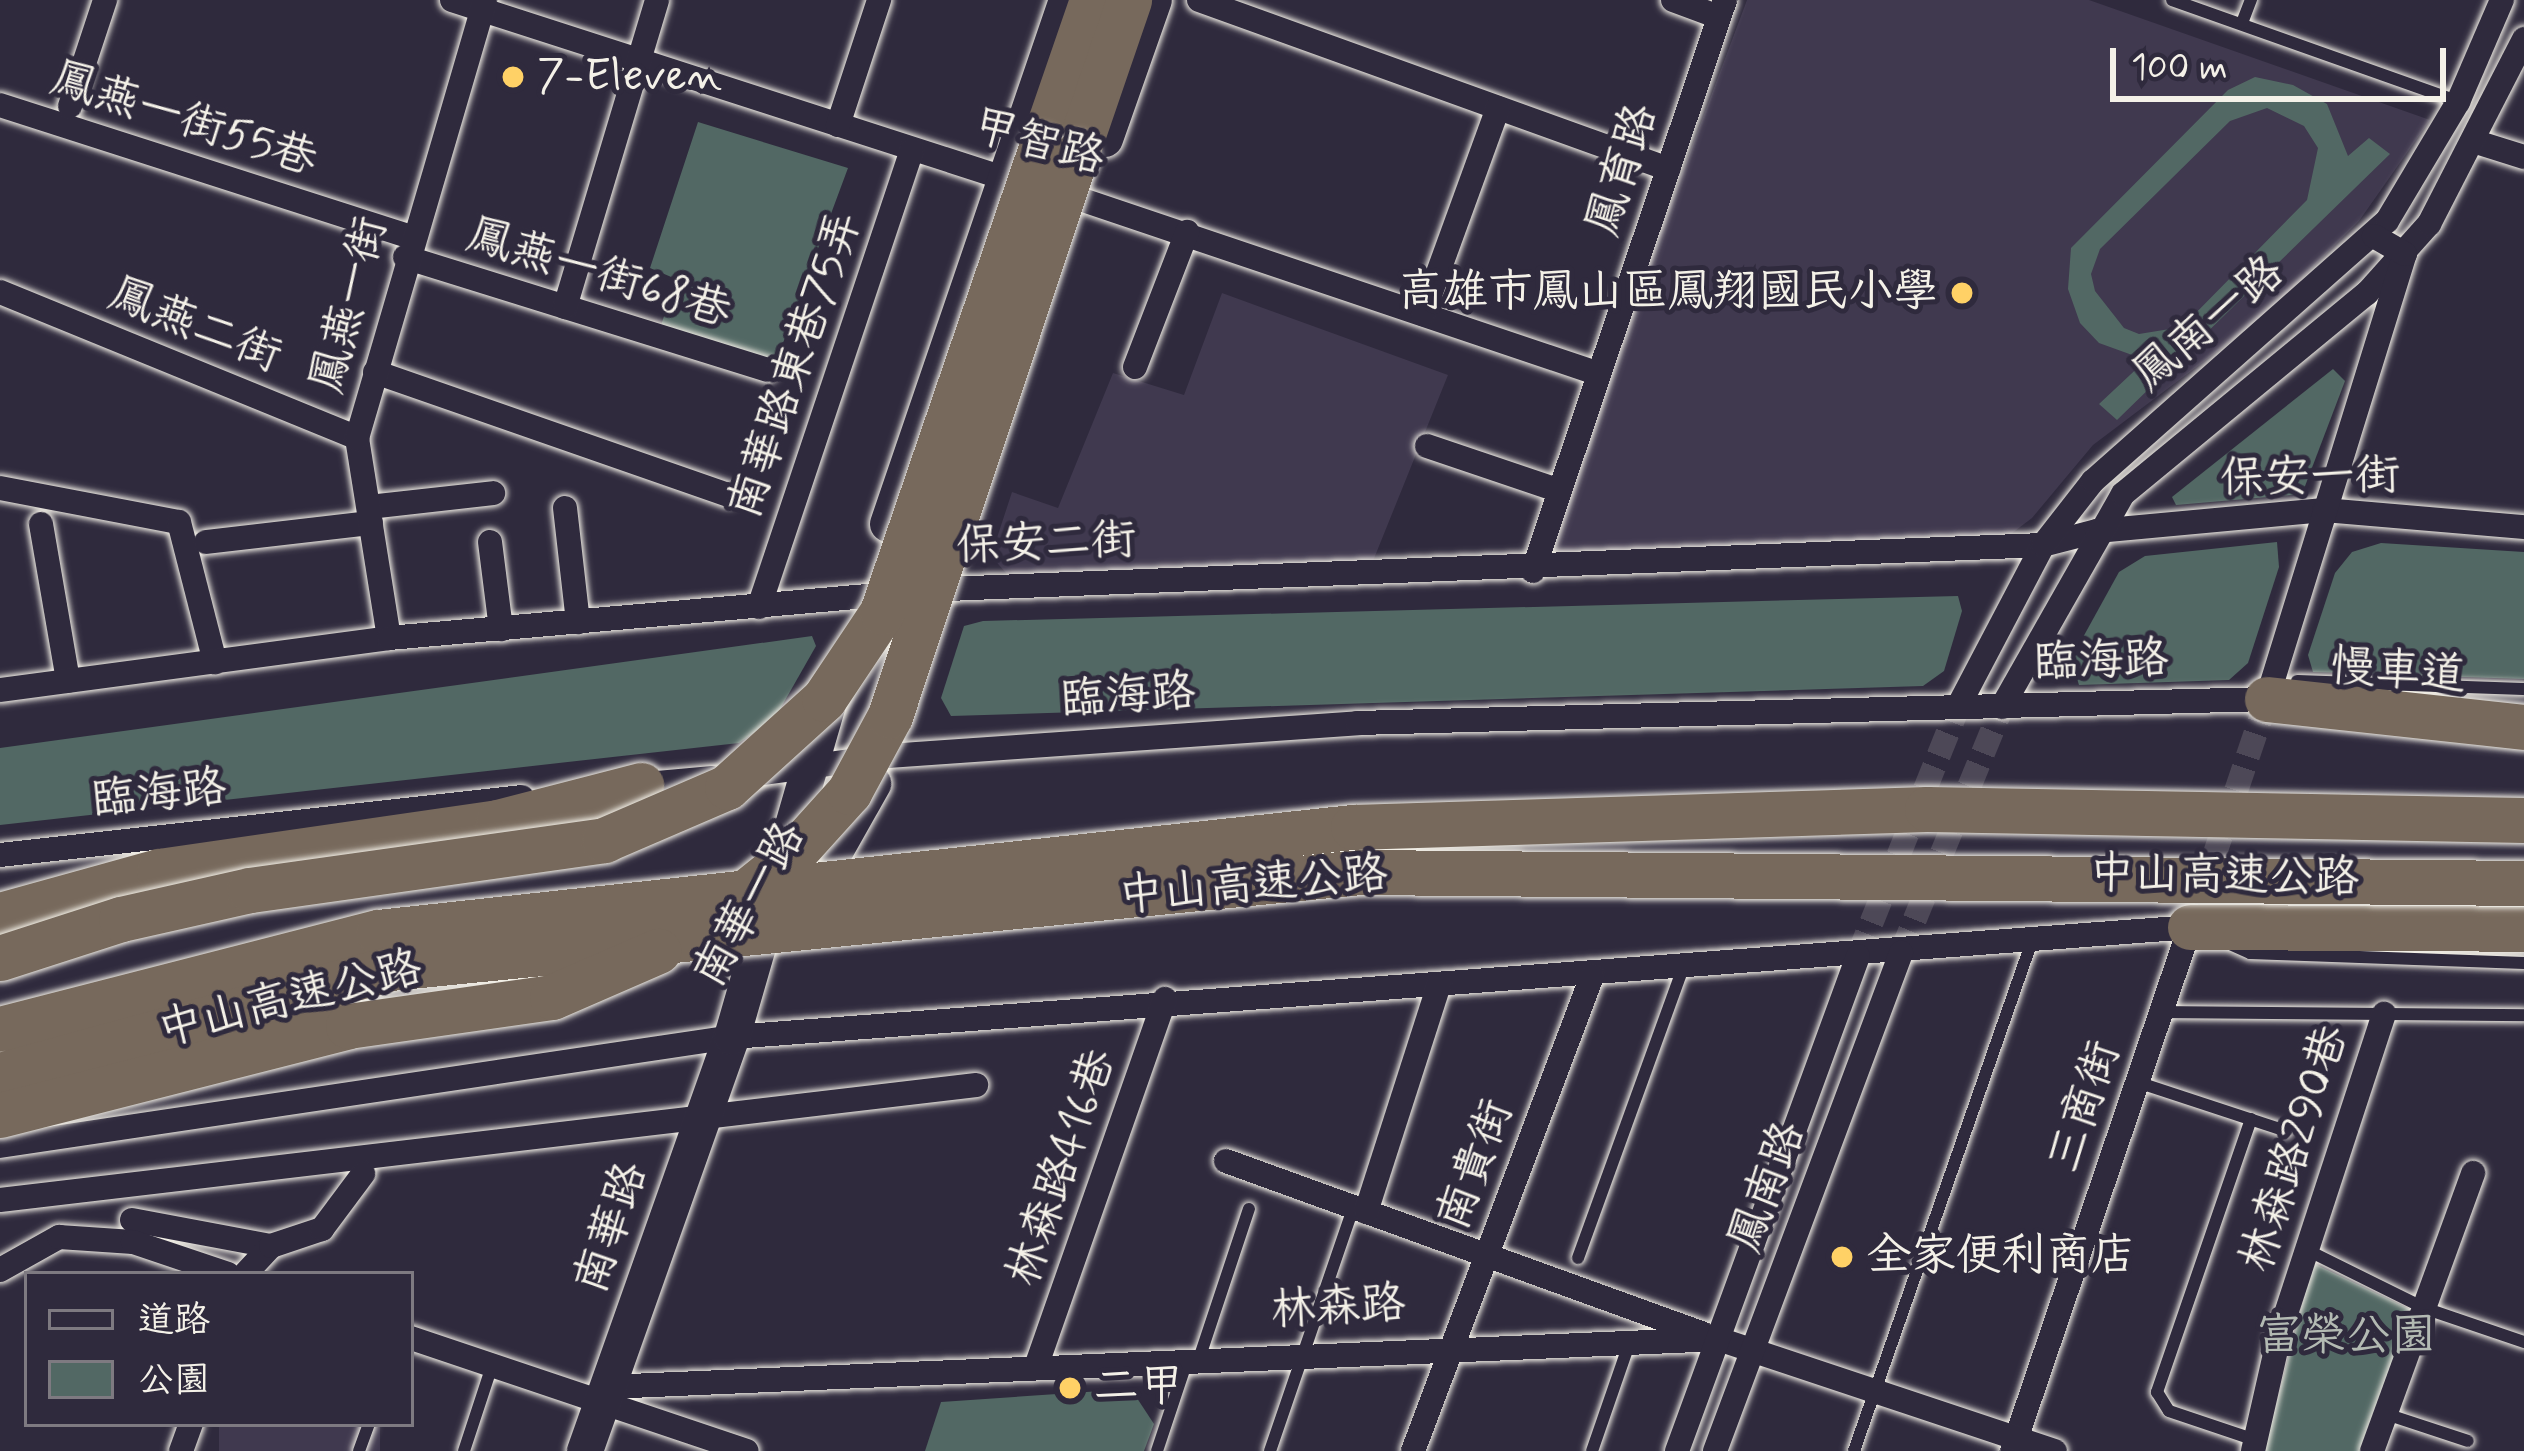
<!DOCTYPE html>
<html>
<head>
<meta charset="utf-8">
<style>
	body { margin:0 }
	#map { position:relative; width:2524px; height:1451px; overflow:hidden; background:#2f2a3d; font-family:Mynerve,"LXGW WenKai TC",sans-serif }
	div>[style] { position:absolute }
	[style*='--x'] { left:calc(var(--x)*1px); top:calc(var(--y)*1px); width:calc(var(--w)*1px); rotate:calc(var(--a)*1deg) }
	.built>* { inset:0; background:#40394f; transform-origin:0 0 }
	.green>* { inset:0; background:#526864 }
	.street-tunnel>* { height:24px; margin-top:-12px; transform-origin:0; background:repeating-linear-gradient(90deg,#4d4857 0 24px,transparent 0 36px) }
	.roads { filter:drop-shadow(0 0 3px #f4f1e8) drop-shadow(0 0 3px #f4f1e8) }
	.lane>* { height:12px; margin:-6px; padding:0 6px; transform-origin:6px; border-radius:6px; background:#2f2a3d }
	.street>* { height:24px; margin:-12px; padding:0 12px; transform-origin:12px; border-radius:12px; background:#2f2a3d }
	.secondary>* { height:36px; margin:-18px; padding:0 18px; transform-origin:18px; border-radius:18px; background:#2f2a3d }
	.highway>* { height:45px; margin:-22.5px; padding:0 22.5px; transform-origin:22.5px; border-radius:22.5px; background:#77695c }
	.bridges { filter:drop-shadow(0 0 3px #f4f1e8) drop-shadow(0 0 3px #f4f1e8) }
	.highway-bridge>* { height:45px; margin:-22.5px; padding:0 22.5px; transform-origin:22.5px; border-radius:22.5px; background:#77695c }
	.dots>* { width:33px; height:33px; translate:-50% -50%; box-sizing:border-box; border:6px solid #2f2a3d; border-radius:50% }
	span { translate:-50% -50%; white-space:nowrap; text-align:center; line-height:1.15; -webkit-text-stroke:10px #2f2a3d; paint-order:stroke }
	.poi-label { font-size:45px; color:#f4f1e8 }
	.left { translate:0 -50%; text-align:left }
	.right { translate:-100% -50%; text-align:right }
	.street-label { font-size:45px; color:#f4f1e8 }
	.park-label { font-size:45px; color:#b3bab3 }
	.legend { position:absolute; left:24px; top:1271px; width:390px; height:156px; box-sizing:border-box; background:#2f2a3d; border:3px solid #7e7a81; margin:0; padding:15px 21px; list-style:none; font-size:36px; color:#f4f1e8 }
	.legend li { display:flex; align-items:center; gap:24px; height:60px }
	.legend b { width:60px; border:3px solid #7e7a81 }
	.scale { position:absolute; left:2110px; top:48px; width:336px; height:54px; box-sizing:border-box; border:6px solid #f4f1e8; border-top:0; padding-left:15px; font-size:36px; line-height:42px; white-space:nowrap; color:#f4f1e8; -webkit-text-stroke:9px #2f2a3d; paint-order:stroke }
</style>
</head>
<body>
<div id="map">
	<div class="built">
		<i style="clip-path:polygon(1747px 0,2089px 0,2430px 120px,2359px 221px,2264px 316px,2093px 445px,2032px 518px,1995px 546px,1536px 563px)"></i>
		<i style="clip-path:polygon(1222px 293px,1448px 375px,1373px 561px,1007px 574px,991px 556px,1012px 492px,1058px 508px,1113px 373px,1184px 395px)"></i>
		<i style="left:219px;top:1424px;width:161px;height:28px"></i>
	</div>
	<div class="green">
		<i style="clip-path:polygon(evenodd,2255px 77px,2293px 85px,2327px 104px,2348px 156px,2369px 138px,2390px 154px,2117px 420px,2099px 404px,2146px 360px,2099px 343px,2080px 323px,2068px 289px,2071px 248px,2228px 90px,2255px 77px,2267px 108px,2304px 126px,2318px 148px,2307px 200px,2182px 327px,2139px 334px,2124px 328px,2095px 291px,2091px 274px,2100px 249px,2230px 121px,2267px 108px)"></i>
		<i style="clip-path:polygon(698px 122px,848px 168px,770px 378px,655px 344px,676px 279px,650px 268px)"></i>
		<i style="clip-path:polygon(2333px 369px,2345px 381px,2302px 494px,2176px 505px,2172px 497px)"></i>
		<i style="clip-path:polygon(2277px 542px,2279px 567px,2248px 663px,2229px 680px,2079px 685px,2071px 659px,2119px 572px,2145px 556px)"></i>
		<i style="clip-path:polygon(2381px 543px,2524px 552px,2524px 679px,2313px 672px,2308px 655px,2335px 573px,2352px 552px)"></i>
		<i style="clip-path:polygon(1958px 596px,1962px 611px,1944px 671px,1923px 686px,951px 716px,941px 698px,964px 626px,983px 621px)"></i>
		<i style="clip-path:polygon(812px 636px,816px 646px,775px 718px,739px 743px,0 825px,0 748px)"></i>
		<i style="clip-path:polygon(2313px 1263px,2411px 1310px,2361px 1451px,2264px 1451px)"></i>
		<i style="clip-path:polygon(1131px 1389px,1154px 1424px,1144px 1451px,925px 1451px,941px 1402px)"></i>
	</div>
	<div class="street-tunnel">
		<i style="--x:2190;--y:927;--w:241;--a:-71.3"></i>
		<i style="--x:1901;--y:953;--w:266;--a:-67.7"></i>
		<i style="--x:1858;--y:956;--w:271;--a:-68.1"></i>
	</div>
	<div class="roads">
		<div class="lane">
			<i style="--x:2172;--y:0;--w:302;--a:19.5"></i>
			<i style="--x:2242;--y:23;--w:25;--a:-69"></i>
			<i style="--x:2297;--y:681;--w:227;--a:2"></i>
			<i style="--x:2230;--y:944;--w:22;--a:24"></i>
			<i style="--x:2250;--y:953;--w:274;--a:2.1"></i>
			<i style="--x:2163;--y:1012;--w:361;--a:0.5"></i>
			<i style="--x:2137;--y:1082;--w:157;--a:18.2"></i>
			<i style="--x:2251;--y:1119;--w:289;--a:109"></i>
			<i style="--x:2157;--y:1392;--w:22;--a:58"></i>
			<i style="--x:2169;--y:1411;--w:91;--a:18.6"></i>
			<i style="--x:2307;--y:1250;--w:131;--a:26.4"></i>
			<i style="--x:2424;--y:1308;--w:106;--a:18.8"></i>
			<i style="--x:1578;--y:1258;--w:308;--a:-70.1"></i>
			<i style="--x:1200;--y:1356;--w:155;--a:-71.6"></i>
			<i style="--x:2386;--y:1414;--w:86;--a:18.2"></i>
			<i style="--x:359;--y:1451;--w:29;--a:-70"></i>
			<i style="--x:464;--y:1451;--w:89;--a:-71.8"></i>
			<i style="--x:1157;--y:1451;--w:95;--a:-71.6"></i>
			<i style="--x:1270;--y:1451;--w:257;--a:-71.1"></i>
			<i style="--x:1592;--y:1451;--w:113;--a:-70.9"></i>
			<i style="--x:1854;--y:1451;--w:540;--a:-70.76"></i>
		</div>
		<div class="street">
			<i style="--x:452;--y:0;--w:593;--a:17.88"></i>
			<i style="--x:1199;--y:0;--w:499;--a:19.8"></i>
			<i style="--x:1673;--y:0;--w:49;--a:20.3"></i>
			<i style="--x:0;--y:105;--w:432;--a:17.8"></i>
			<i style="--x:70;--y:106;--w:112;--a:-71.7"></i>
			<i style="--x:838;--y:125;--w:132;--a:-71.8"></i>
			<i style="--x:2476;--y:142;--w:50;--a:17.4"></i>
			<i style="--x:1056;--y:191;--w:573;--a:18.62"></i>
			<i style="--x:405;--y:257;--w:379;--a:17.3"></i>
			<i style="--x:0;--y:292;--w:386;--a:22.2"></i>
			<i style="--x:565;--y:307;--w:320;--a:-73.3"></i>
			<i style="--x:1423;--y:314;--w:219;--a:-70"></i>
			<i style="--x:1135;--y:367;--w:145;--a:-68.9"></i>
			<i style="--x:375;--y:372;--w:374;--a:19.2"></i>
			<i style="--x:1427;--y:446;--w:140;--a:18.7"></i>
			<i style="--x:0;--y:488;--w:182;--a:10.8"></i>
			<i style="--x:179;--y:522;--w:145;--a:75.6"></i>
			<i style="--x:369;--y:507;--w:125;--a:-6.4"></i>
			<i style="--x:565;--y:508;--w:115;--a:83.5"></i>
			<i style="--x:41;--y:524;--w:159;--a:80.2"></i>
			<i style="--x:206;--y:542;--w:166;--a:-6.6"></i>
			<i style="--x:490;--y:542;--w:88;--a:82.8"></i>
			<i style="--x:1533;--y:571;--w:602;--a:-71.41"></i>
			<i style="--x:759;--y:607;--w:482;--a:-71.5"></i>
			<i style="--x:389;--y:638;--w:203;--a:-99.1"></i>
			<i style="--x:357;--y:438;--w:456;--a:-73.7"></i>
			<i style="--x:0;--y:690;--w:392;--a:-7.6"></i>
			<i style="--x:389;--y:638;--w:560;--a:-5.02"></i>
			<i style="--x:947;--y:589;--w:1097;--a:-2.3"></i>
			<i style="--x:2043;--y:545;--w:56;--a:-14.5"></i>
			<i style="--x:2097;--y:531;--w:228;--a:-5.3"></i>
			<i style="--x:2324;--y:510;--w:201;--a:4.9"></i>
			<i style="--x:1959;--y:705;--w:181;--a:-62.3"></i>
			<i style="--x:2043;--y:545;--w:81;--a:-52"></i>
			<i style="--x:2093;--y:481;--w:392;--a:-41.5"></i>
			<i style="--x:2387;--y:221;--w:139;--a:-59.2"></i>
			<i style="--x:2458;--y:102;--w:111;--a:-66.7"></i>
			<i style="--x:2002;--y:707;--w:245;--a:-60.4"></i>
			<i style="--x:2123;--y:494;--w:316;--a:-39.5"></i>
			<i style="--x:2367;--y:293;--w:93;--a:-48.1"></i>
			<i style="--x:2429;--y:224;--w:208;--a:-62.8"></i>
			<i style="--x:748;--y:775;--w:142;--a:-7.7"></i>
			<i style="--x:889;--y:756;--w:469;--a:-4"></i>
			<i style="--x:1357;--y:723;--w:910;--a:-1.51"></i>
			<i style="--x:2267;--y:699;--w:466;--a:-72.8"></i>
			<i style="--x:2405;--y:254;--w:36;--a:-150"></i>
			<i style="--x:635;--y:785;--w:78;--a:-5.1"></i>
			<i style="--x:0;--y:855;--w:525;--a:-6.34"></i>
			<i style="--x:0;--y:1146;--w:740;--a:-8.47"></i>
			<i style="--x:732;--y:1037;--w:1462;--a:-4.31"></i>
			<i style="--x:2190;--y:927;--w:553;--a:108.76"></i>
			<i style="--x:1226;--y:1161;--w:508;--a:19.9"></i>
			<i style="--x:0;--y:1200;--w:983;--a:-6.72"></i>
			<i style="--x:1366;--y:1212;--w:239;--a:-72.2"></i>
			<i style="--x:132;--y:1220;--w:141;--a:10.6"></i>
			<i style="--x:0;--y:1270;--w:68;--a:-29.2"></i>
			<i style="--x:59;--y:1237;--w:74;--a:3.9"></i>
			<i style="--x:133;--y:1242;--w:100;--a:18.6"></i>
			<i style="--x:245;--y:1274;--w:38;--a:-47"></i>
			<i style="--x:271;--y:1246;--w:54;--a:-18.4"></i>
			<i style="--x:322;--y:1229;--w:69;--a:-53.3"></i>
			<i style="--x:411;--y:1338;--w:354;--a:18.6"></i>
			<i style="--x:1037;--y:1364;--w:387;--a:-70.7"></i>
			<i style="--x:607;--y:1387;--w:1112;--a:-2.47"></i>
			<i style="--x:1718;--y:1339;--w:355;--a:18.4"></i>
			<i style="--x:181;--y:1451;--w:29;--a:-70"></i>
			<i style="--x:1413;--y:1451;--w:508;--a:-69.35"></i>
			<i style="--x:1677;--y:1451;--w:527;--a:-69.91"></i>
			<i style="--x:1715;--y:1451;--w:532;--a:-69.52"></i>
			<i style="--x:2253;--y:1451;--w:122;--a:-77.2"></i>
			<i style="--x:2280;--y:1332;--w:335;--a:-71.9"></i>
			<i style="--x:2372;--y:1451;--w:296;--a:-70"></i>
		</div>
		<div class="secondary">
			<i style="--x:1105;--y:139;--w:147;--a:-70.6"></i>
			<i style="--x:888;--y:524;--w:554;--a:-71.14"></i>
			<i style="--x:806;--y:903;--w:137;--a:-60.6"></i>
			<i style="--x:585;--y:1451;--w:439;--a:-70.5"></i>
			<i style="--x:732;--y:1037;--w:361;--a:-73.9"></i>
		</div>
		<div class="highway">
			<i style="--x:1041;--y:148;--w:157;--a:-71"></i>
			<i style="--x:1076;--y:155;--w:164;--a:-71.1"></i>
			<i style="--x:2267;--y:699;--w:259;--a:6.2"></i>
			<i style="--x:0;--y:915;--w:165;--a:-15.5"></i>
			<i style="--x:159;--y:871;--w:343;--a:-8.2"></i>
			<i style="--x:498;--y:822;--w:148;--a:-14.5"></i>
			<i style="--x:2190;--y:927;--w:334;--a:0.3"></i>
		</div>
	</div>
	<div class="bridges">
		<div class="highway-bridge">
			<i style="--x:742;--y:895;--w:65;--a:-38.8"></i>
			<i style="--x:793;--y:854;--w:84;--a:-47.9"></i>
			<i style="--x:849;--y:792;--w:86;--a:-61.7"></i>
			<i style="--x:890;--y:716;--w:591;--a:-71.66"></i>
			<i style="--x:0;--y:958;--w:127;--a:-17.9"></i>
			<i style="--x:121;--y:919;--w:132;--a:-12.7"></i>
			<i style="--x:250;--y:890;--w:358;--a:-8"></i>
			<i style="--x:604;--y:840;--w:134;--a:-23.3"></i>
			<i style="--x:727;--y:787;--w:131;--a:-42.2"></i>
			<i style="--x:824;--y:699;--w:105;--a:-56.3"></i>
			<i style="--x:882;--y:612;--w:490;--a:-71.1"></i>
			<i style="--x:0;--y:1029;--w:390;--a:-14.4"></i>
			<i style="--x:378;--y:932;--w:981;--a:-6.15"></i>
			<i style="--x:1353;--y:827;--w:574;--a:-1.8"></i>
			<i style="--x:1927;--y:809;--w:597;--a:1.06"></i>
			<i style="--x:0;--y:1075;--w:404;--a:-15.3"></i>
			<i style="--x:390;--y:968;--w:976;--a:-5.65"></i>
			<i style="--x:1361;--y:872;--w:1163;--a:0.54"></i>
			<i style="--x:0;--y:1115;--w:359;--a:-14.3"></i>
			<i style="--x:348;--y:1026;--w:206;--a:-8.1"></i>
			<i style="--x:552;--y:997;--w:116;--a:-23.5"></i>
		</div>
	</div>
	<div class="dots">
		<i style="left:513px;top:77px;background:#ffd166"></i>
		<i style="left:1962px;top:293px;background:#ffd166"></i>
		<i style="left:1842px;top:1257px;background:#ffd166"></i>
		<i style="left:1070px;top:1388px;background:#ffd166"></i>
	</div>
	<div class="poi-label">
		<span class="left" style="left:537px;top:77px">7-Eleven</span>
		<span class="right" style="left:1938px;top:293px">高雄市鳳山區鳳翔國民小學</span>
		<span class="left" style="left:1866px;top:1257px">全家便利商店</span>
		<span class="left" style="left:1094px;top:1388px">二甲</span>
	</div>
	<div class="street-label">
		<span style="left:184px;top:120px;rotate:18deg">鳳燕一街55巷</span>
		<span style="left:1038px;top:143px;rotate:15deg">甲智路</span>
		<span style="left:1623px;top:170px;rotate:-72deg">鳳育路</span>
		<span style="left:599px;top:274px;rotate:17deg">鳳燕一街68巷</span>
		<span style="left:350px;top:305px;rotate:-75deg">鳳燕一街</span>
		<span style="left:2209px;top:324px;rotate:-40deg">鳳南一路</span>
		<span style="left:195px;top:326px;rotate:22deg">鳳燕二街</span>
		<span style="left:796px;top:365px;rotate:-71deg">南華路東巷75弄</span>
		<span style="left:2310px;top:478px;rotate:-1deg">保安一街</span>
		<span style="left:1046px;top:544px;rotate:-2deg">保安二街</span>
		<span style="left:2101px;top:662px;rotate:-2deg">臨海路</span>
		<span style="left:2398px;top:672px;rotate:4deg">慢車道</span>
		<span style="left:1128px;top:697px;rotate:-4deg">臨海路</span>
		<span style="left:159px;top:795px;rotate:-6deg">臨海路</span>
		<span style="left:2224px;top:877px;rotate:1deg">中山高速公路</span>
		<span style="left:1253px;top:886px;rotate:-5deg">中山高速公路</span>
		<span style="left:750px;top:905px;rotate:-61deg">南華一路</span>
		<span style="left:290px;top:1000px;rotate:-14deg">中山高速公路</span>
		<span style="left:2085px;top:1107px;rotate:-71deg">三商街</span>
		<span style="left:2295px;top:1149px;rotate:-72deg">林森路290巷</span>
		<span style="left:1476px;top:1165px;rotate:-69deg">南貴街</span>
		<span style="left:1062px;top:1168px;rotate:-71deg">林森路416巷</span>
		<span style="left:1768px;top:1187px;rotate:-69deg">鳳南路</span>
		<span style="left:612px;top:1228px;rotate:-71deg">南華路</span>
		<span style="left:1338px;top:1308px;rotate:-3deg">林森路</span>
	</div>
	<div class="park-label">
		<span style="left:2346px;top:1337px">富榮公園</span>
	</div>
	<ul class="legend">
	<li><b style="height:15px;background:#2f2a3d"></b>道路</li>
	<li><b style="height:33px;background:#526864"></b>公園</li>
	</ul>
	<div class="scale">100 m</div>
</div>
</body>
</html>
